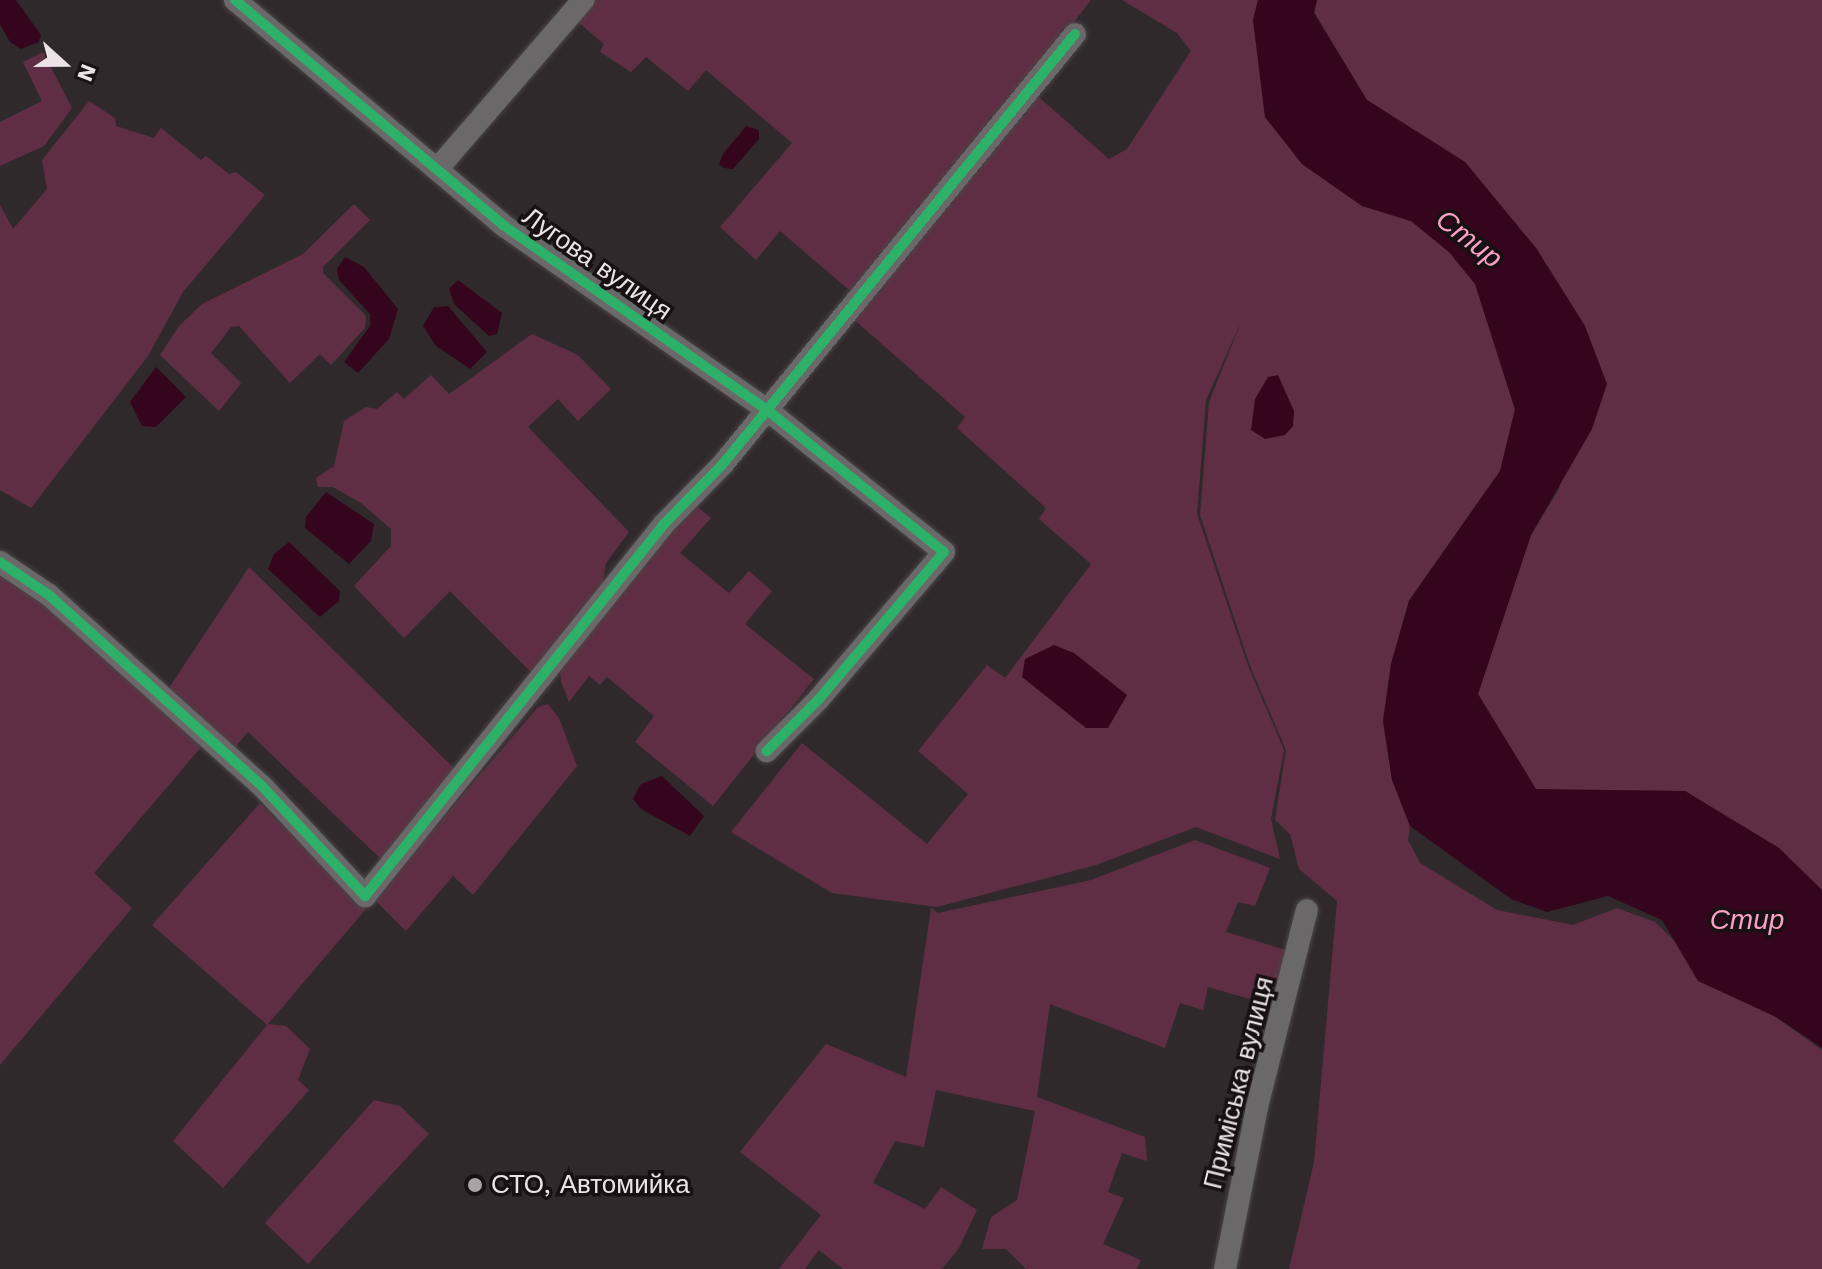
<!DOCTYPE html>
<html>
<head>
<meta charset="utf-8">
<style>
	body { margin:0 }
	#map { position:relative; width:1822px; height:1269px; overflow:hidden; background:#30292c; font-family:"Work Sans",sans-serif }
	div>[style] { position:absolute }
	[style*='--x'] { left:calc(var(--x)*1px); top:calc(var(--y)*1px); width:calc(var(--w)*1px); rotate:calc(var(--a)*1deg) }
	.green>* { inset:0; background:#602e44 }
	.water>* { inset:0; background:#35051e }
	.roads { filter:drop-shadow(0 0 2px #494446) drop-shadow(0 0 2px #494446) }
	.minor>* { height:22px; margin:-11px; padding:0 11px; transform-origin:11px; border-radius:11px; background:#6b6869 }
	.cycleway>* { height:10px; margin:-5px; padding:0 5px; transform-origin:5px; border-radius:5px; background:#2db169 }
	.dots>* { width:22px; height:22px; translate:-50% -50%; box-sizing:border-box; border:4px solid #171113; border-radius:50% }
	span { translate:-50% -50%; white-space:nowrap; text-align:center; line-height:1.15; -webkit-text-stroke:7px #171113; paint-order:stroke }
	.street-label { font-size:26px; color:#ece3e6 }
	.poi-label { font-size:26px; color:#ece3e6 }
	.left { translate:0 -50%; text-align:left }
	.water-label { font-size:28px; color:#fb9fc5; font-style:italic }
	.north { position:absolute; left:24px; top:24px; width:80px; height:80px; -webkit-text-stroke:6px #171113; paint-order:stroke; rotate:111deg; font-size:22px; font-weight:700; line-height:32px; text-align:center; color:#ece3e6 }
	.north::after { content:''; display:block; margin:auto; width:28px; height:36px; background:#ece3e6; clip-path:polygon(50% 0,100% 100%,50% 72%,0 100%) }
</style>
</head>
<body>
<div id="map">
	<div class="green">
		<i style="clip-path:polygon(589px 0,1091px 0,1025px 85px,1109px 159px,1127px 149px,1191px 51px,1177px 33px,1122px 0,1258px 0,1253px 20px,1265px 117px,1302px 164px,1362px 206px,1411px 221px,1449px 252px,1475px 284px,1515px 410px,1500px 471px,1409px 600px,1391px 664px,1383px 721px,1392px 780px,1410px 826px,1408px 840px,1420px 863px,1497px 910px,1573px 925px,1617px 908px,1655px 922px,1692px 958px,1822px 1050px,1822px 1269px,1289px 1269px,1314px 1162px,1337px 901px,1299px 869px,1290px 834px,1275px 820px,1286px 750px,1250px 666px,1200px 515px,1209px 402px,1242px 320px,1206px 400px,1197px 514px,1248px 666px,1284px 750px,1271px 819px,1280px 859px,1196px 827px,1096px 865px,937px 907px,832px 893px,731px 832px,802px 743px,927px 844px,968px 794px,918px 751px,987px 665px,1005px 678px,1091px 564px,1039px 519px,1046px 508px,957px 428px,965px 417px,843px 310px,855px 295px,780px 231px,756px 260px,720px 227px,792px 143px,706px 70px,688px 91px,646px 57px,631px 72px,600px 52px,604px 44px,577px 21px)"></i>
		<i style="clip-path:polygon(1317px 0,1822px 0,1822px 890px,1779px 848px,1685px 791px,1536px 790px,1478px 694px,1531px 535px,1559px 489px,1585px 326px,1536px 248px,1465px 162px,1367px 100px,1314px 12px)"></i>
		<i style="clip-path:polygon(43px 52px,72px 108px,44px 146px,0 166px,0 122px,42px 101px,23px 62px)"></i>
		<i style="clip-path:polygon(89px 101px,115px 118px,116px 126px,154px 138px,161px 128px,201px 160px,206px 156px,229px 174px,236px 172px,265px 195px,183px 292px,148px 356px,31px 508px,0 490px,0 205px,13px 229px,47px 189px,42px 160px)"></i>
		<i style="clip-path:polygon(354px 204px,370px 220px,323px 267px,323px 273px,366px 316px,365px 328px,331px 365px,320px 354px,290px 383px,239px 326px,231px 327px,211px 353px,241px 383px,219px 411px,160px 355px,179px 326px,202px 304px,303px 254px)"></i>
		<i style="clip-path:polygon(532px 334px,578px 355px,611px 389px,578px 421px,558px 399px,528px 427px,629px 532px,606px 563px,602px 586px,536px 677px,450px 591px,404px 638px,354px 586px,391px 546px,391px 529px,361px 503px,333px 487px,318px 487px,316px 478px,334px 466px,344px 421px,366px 407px,377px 409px,397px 392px,404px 399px,431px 375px,449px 394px)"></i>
		<i style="clip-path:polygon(692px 502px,711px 518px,680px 553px,729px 593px,749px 571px,772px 591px,745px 624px,814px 679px,713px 806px,635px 742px,654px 716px,607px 677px,600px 685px,589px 676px,569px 702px,561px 682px,560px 666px)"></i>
		<i style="clip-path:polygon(249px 567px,461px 775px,386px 864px,248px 732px,230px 753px,169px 688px)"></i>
		<i style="clip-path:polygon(0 571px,46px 601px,202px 746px,94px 873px,132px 908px,0 1065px)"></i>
		<i style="clip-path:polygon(548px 704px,559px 718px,577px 766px,473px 895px,453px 876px,406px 931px,377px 902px,377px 895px,538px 707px)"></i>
		<i style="clip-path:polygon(260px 803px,366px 909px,268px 1024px,286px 1026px,310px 1049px,298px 1080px,309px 1090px,223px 1188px,173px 1141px,267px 1025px,152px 925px)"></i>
		<i style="clip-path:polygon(1195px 840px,1270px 868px,1255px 906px,1238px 902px,1226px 932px,1289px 951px,1274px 1006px,1208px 987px,1203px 1010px,1180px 1003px,1165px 1048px,1050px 1004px,1037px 1097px,1145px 1137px,1147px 1161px,1122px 1153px,1108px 1192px,1124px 1198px,1103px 1244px,1141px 1260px,1137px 1269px,1026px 1269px,1006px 1249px,982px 1249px,991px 1217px,1017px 1200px,1035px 1111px,936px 1090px,924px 1147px,895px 1141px,873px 1183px,925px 1209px,941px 1187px,977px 1210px,959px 1248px,942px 1269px,843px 1269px,819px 1250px,805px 1269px,779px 1269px,821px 1215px,740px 1152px,826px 1044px,906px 1077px,931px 908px,938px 913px,1091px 880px)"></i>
		<i style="clip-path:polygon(374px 1100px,400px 1106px,429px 1134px,308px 1264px,265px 1223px)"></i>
	</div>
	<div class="water">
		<i style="clip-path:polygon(0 0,16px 0,41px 35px,39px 42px,21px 49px,10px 42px,0 24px)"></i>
		<i style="clip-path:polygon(1258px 0,1317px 0,1314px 13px,1367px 100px,1465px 162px,1536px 248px,1585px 326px,1607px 384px,1592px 429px,1531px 535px,1478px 694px,1536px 789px,1685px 791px,1779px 848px,1822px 890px,1822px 1048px,1776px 1017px,1698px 981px,1662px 920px,1608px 896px,1547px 912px,1511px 899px,1410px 826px,1392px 780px,1383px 721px,1391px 664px,1409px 601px,1500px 471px,1515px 409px,1475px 284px,1449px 252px,1411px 221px,1362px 206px,1302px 164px,1265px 117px,1253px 20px)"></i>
		<i style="clip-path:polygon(746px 126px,759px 130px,759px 139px,733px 169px,724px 168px,719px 164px,723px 154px)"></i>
		<i style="clip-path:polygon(345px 257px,364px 267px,398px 309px,389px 339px,358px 373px,344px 362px,370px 326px,370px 314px,339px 280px,337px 269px)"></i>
		<i style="clip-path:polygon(458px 280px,502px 313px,497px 334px,489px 336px,454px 304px,449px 289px)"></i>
		<i style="clip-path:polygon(448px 306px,487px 352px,470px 369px,436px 346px,423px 326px,434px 307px)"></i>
		<i style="clip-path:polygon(156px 367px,186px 397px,156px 427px,142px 426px,130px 402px)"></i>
		<i style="clip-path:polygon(1278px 375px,1294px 411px,1293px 426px,1285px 435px,1265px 439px,1251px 430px,1255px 399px,1268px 377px)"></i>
		<i style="clip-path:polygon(326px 492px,374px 524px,371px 541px,349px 564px,305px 528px,306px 517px)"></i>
		<i style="clip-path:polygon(289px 542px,340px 591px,339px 601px,320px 617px,268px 569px,274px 554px)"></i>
		<i style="clip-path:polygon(1054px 645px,1074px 653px,1127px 695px,1108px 728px,1086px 728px,1022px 677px,1025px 659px)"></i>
		<i style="clip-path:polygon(662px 776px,704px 816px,690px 836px,641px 809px,633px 799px,641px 784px)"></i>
	</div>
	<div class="roads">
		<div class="minor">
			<i style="--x:235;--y:0;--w:350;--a:40"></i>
			<i style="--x:503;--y:225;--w:321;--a:35"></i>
			<i style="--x:766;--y:409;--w:228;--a:38.8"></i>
			<i style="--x:944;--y:552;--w:193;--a:130.4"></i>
			<i style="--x:819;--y:699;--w:74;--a:135"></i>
			<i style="--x:439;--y:167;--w:221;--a:-49.2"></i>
			<i style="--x:0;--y:562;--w:59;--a:34"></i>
			<i style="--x:49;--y:595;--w:286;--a:41.9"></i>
			<i style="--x:262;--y:786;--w:151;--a:46.9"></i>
			<i style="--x:365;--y:896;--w:477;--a:-51.2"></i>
			<i style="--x:664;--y:524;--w:83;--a:-45.5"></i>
			<i style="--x:722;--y:465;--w:557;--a:-50.68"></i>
			<i style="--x:1225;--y:1269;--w:165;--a:-78.8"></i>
			<i style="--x:1257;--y:1107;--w:203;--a:-75.8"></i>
		</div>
	</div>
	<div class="cycleway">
		<i style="--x:235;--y:0;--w:350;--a:40"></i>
		<i style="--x:503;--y:225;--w:321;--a:35"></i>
		<i style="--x:766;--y:409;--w:228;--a:38.8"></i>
		<i style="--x:944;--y:552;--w:193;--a:130.4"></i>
		<i style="--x:819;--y:699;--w:74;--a:135"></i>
		<i style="--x:0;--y:562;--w:59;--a:34"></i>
		<i style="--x:49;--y:595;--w:286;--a:41.9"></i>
		<i style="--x:262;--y:786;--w:151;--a:46.9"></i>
		<i style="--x:365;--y:896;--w:477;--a:-51.2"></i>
		<i style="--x:664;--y:524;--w:83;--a:-45.5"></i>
		<i style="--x:722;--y:465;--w:557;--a:-50.68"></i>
	</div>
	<div class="dots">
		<i style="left:475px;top:1185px;background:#aaa2a5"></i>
	</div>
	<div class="street-label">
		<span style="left:597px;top:264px;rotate:35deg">Лугова вулиця</span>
		<span style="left:1239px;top:1083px;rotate:-76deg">Приміська вулиця</span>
	</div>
	<div class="poi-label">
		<span class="left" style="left:491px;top:1185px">СТО, Автомийка</span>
	</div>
	<div class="water-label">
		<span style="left:1469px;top:239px;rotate:38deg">Стир</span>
		<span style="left:1747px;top:920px">Стир</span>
	</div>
	<div class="north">N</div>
</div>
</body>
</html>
